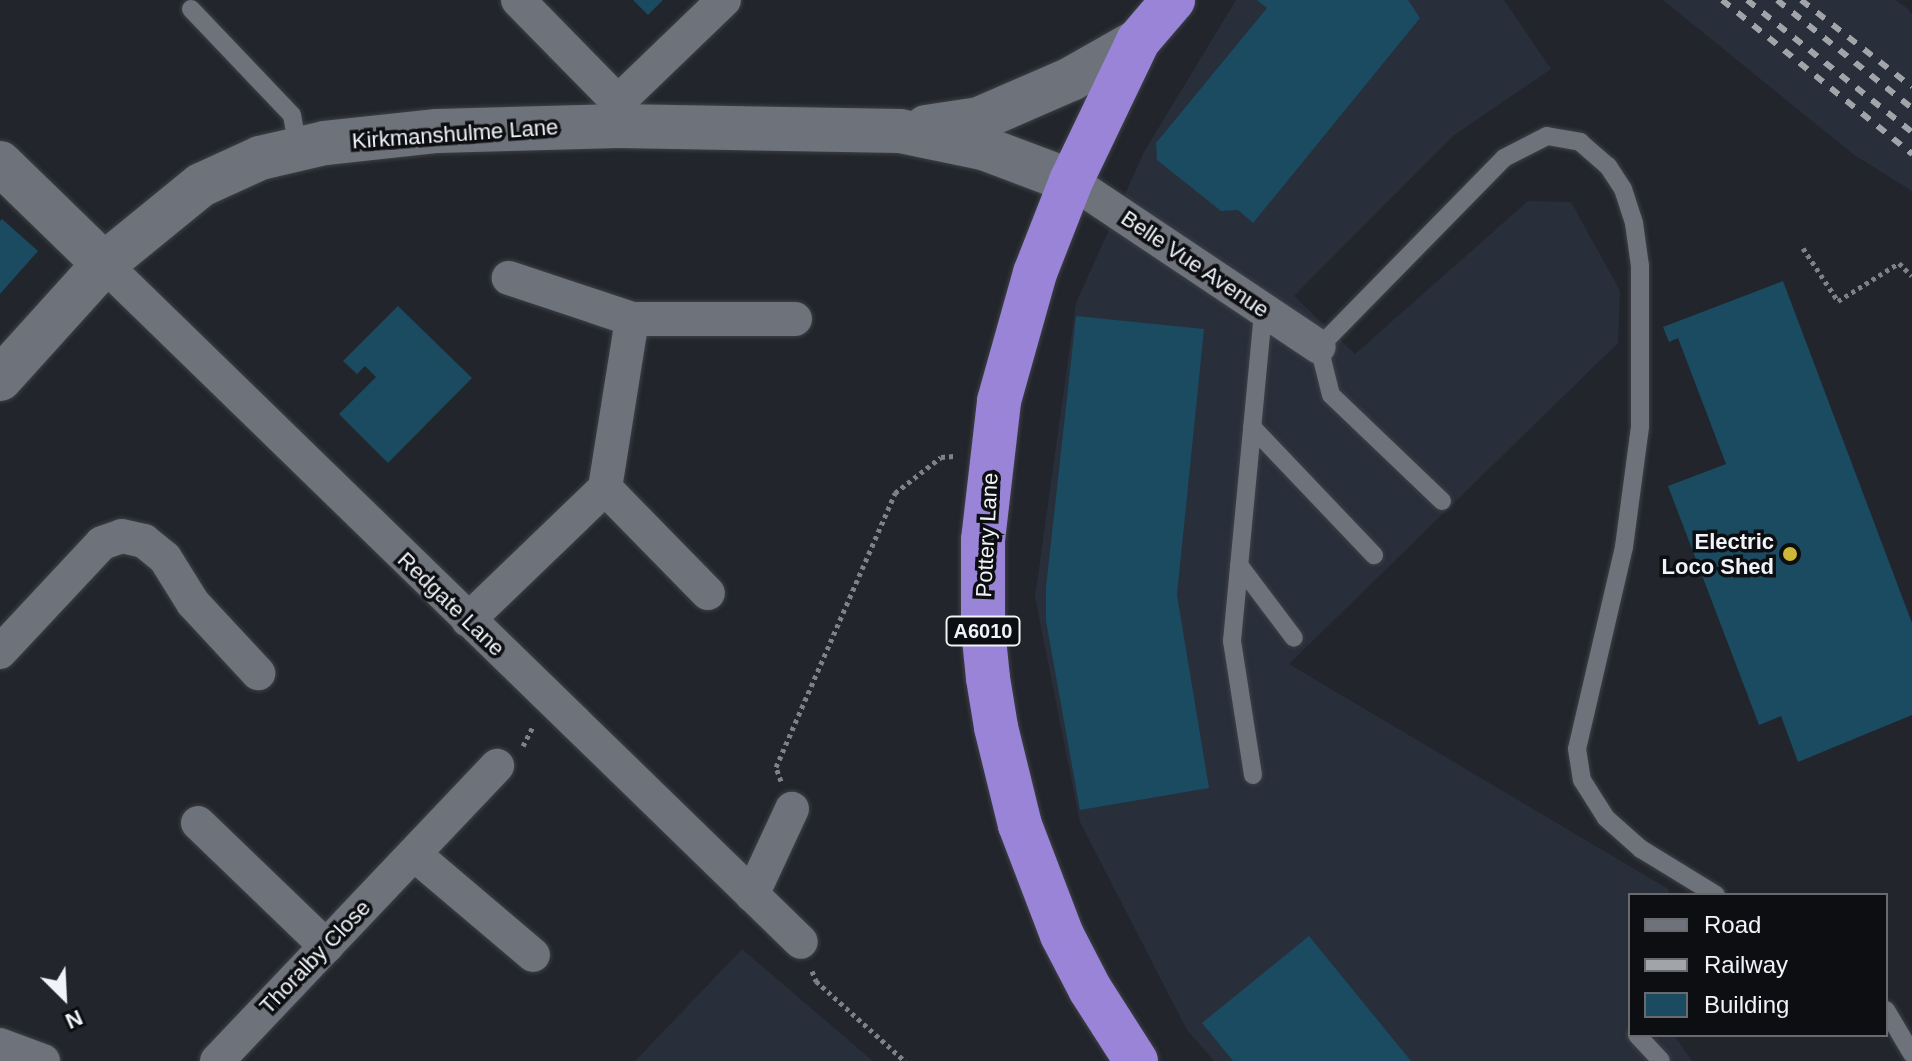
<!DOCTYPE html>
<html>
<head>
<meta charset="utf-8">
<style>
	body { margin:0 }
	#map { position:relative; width:1912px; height:1061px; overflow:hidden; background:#22252b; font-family:Helvetica,sans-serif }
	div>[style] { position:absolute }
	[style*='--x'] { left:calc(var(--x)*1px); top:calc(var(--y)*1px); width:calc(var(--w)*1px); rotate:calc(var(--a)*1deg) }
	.built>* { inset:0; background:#282e3a }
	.building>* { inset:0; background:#1a4b60 }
	.path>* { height:5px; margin-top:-2.5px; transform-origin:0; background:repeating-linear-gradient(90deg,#7e8186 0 4px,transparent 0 8px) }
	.roads { filter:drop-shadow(0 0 2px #3d4046) drop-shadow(0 0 2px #3d4046) }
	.lane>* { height:18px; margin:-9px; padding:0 9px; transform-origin:9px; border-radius:9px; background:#6e727a }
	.street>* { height:34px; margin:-17px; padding:0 17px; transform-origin:17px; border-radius:17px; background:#6e727a }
	.secondary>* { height:44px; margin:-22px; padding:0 22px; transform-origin:22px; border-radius:22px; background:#6e727a }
	.highway>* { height:44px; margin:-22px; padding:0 22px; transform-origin:22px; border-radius:22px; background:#9984d8 }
	.rail>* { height:6px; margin-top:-3px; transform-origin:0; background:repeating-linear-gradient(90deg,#a1a4a8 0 10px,transparent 0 20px) }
	.dots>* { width:22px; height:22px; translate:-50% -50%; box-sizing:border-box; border:4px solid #0d0e11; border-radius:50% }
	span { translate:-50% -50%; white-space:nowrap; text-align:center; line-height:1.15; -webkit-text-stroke:7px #0d0e11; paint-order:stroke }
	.shield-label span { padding:2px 6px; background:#0d0e11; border:2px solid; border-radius:6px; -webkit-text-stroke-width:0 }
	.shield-label { font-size:20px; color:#f0f3f7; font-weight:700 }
	.street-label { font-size:22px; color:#f0f3f7 }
	.poi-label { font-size:22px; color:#f0f3f7; font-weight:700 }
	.right { translate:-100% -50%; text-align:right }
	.legend { position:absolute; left:1628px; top:893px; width:260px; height:144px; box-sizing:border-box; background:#0d0e11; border:2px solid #686a6d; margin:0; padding:10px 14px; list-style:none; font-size:24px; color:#f0f3f7 }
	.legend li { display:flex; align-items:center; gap:16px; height:40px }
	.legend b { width:40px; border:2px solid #686a6d }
	.north { position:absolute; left:24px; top:957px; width:80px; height:80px; -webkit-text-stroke:6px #0d0e11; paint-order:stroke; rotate:156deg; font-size:22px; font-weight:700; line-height:32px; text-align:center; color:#f0f3f7 }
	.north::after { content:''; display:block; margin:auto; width:28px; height:36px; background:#f0f3f7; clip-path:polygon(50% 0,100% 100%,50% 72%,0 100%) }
</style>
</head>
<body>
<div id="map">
	<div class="built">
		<i style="clip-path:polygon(1236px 0,1504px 0,1551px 69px,1453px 136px,1294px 296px,1355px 354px,1528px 201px,1571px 202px,1620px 291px,1618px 343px,1289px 664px,1668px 889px,1670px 895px,1630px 895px,1630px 1035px,1674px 1035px,1692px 1061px,1214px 1061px,1187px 1030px,1080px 822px,1035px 597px,1076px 303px,1144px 152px)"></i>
		<i style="clip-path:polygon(1663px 0,1895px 0,1907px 8px,1912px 14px,1912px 191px,1854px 155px)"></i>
		<i style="clip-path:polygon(742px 949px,873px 1061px,635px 1061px)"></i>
	</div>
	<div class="building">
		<i style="clip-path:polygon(633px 0,663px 0,648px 15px)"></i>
		<i style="clip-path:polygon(1257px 0,1408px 0,1420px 18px,1253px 223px,1238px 210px,1221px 211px,1157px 160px,1156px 143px,1267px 8px)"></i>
		<i style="clip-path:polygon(2px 219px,38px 251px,0 294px,0 221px)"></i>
		<i style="clip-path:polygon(1783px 281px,1912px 623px,1912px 715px,1798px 762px,1781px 716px,1759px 725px,1668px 486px,1726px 464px,1678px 338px,1669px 342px,1663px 327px)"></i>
		<i style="clip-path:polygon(398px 306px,472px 378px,388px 463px,339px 414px,376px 377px,365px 366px,357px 374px,343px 361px)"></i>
		<i style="clip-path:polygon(1076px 316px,1204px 329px,1177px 595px,1209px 788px,1080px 810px,1046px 621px,1046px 587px)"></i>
		<i style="clip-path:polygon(1309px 936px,1411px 1061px,1233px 1061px,1202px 1023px)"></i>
	</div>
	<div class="path">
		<i style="--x:1803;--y:248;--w:64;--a:56.6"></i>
		<i style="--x:1838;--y:301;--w:72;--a:-31.9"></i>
		<i style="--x:1899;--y:263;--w:18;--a:45"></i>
		<i style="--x:523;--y:746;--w:22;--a:-63"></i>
		<i style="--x:781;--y:781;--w:15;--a:-110"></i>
		<i style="--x:776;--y:767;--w:299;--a:-66.5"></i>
		<i style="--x:895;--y:493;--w:58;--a:-38"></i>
		<i style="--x:941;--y:457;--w:13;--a:-4"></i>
		<i style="--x:812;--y:971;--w:11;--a:68"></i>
		<i style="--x:816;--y:981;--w:120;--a:42"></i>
	</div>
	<div class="roads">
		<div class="lane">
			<i style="--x:191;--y:9;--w:146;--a:46.4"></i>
			<i style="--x:292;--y:115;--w:35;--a:80"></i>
			<i style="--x:1252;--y:427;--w:177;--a:46.4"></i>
			<i style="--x:1442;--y:501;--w:153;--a:-136.3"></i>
			<i style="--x:1331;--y:395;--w:49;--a:-104"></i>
			<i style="--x:1319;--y:347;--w:264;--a:-45.6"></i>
			<i style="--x:1504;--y:158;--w:48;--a:-27.1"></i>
			<i style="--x:1547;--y:136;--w:34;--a:10"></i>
			<i style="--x:1580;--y:142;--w:37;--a:41"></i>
			<i style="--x:1608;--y:166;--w:27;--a:57"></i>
			<i style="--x:1623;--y:189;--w:36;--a:72"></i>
			<i style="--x:1634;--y:223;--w:43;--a:82.1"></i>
			<i style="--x:1640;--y:266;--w:161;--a:90"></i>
			<i style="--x:1640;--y:427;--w:121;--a:97.6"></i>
			<i style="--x:1624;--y:547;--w:207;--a:103.1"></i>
			<i style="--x:1577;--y:749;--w:31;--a:81"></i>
			<i style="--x:1582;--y:780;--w:45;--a:57.7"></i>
			<i style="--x:1606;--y:818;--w:47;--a:41.5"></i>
			<i style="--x:1641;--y:849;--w:88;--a:31.5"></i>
			<i style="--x:1239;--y:565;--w:91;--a:53"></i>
			<i style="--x:1253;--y:775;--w:136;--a:-98.9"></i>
			<i style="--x:1232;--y:641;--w:331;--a:-84.6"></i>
			<i style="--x:1886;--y:1010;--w:51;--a:59.4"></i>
			<i style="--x:1637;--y:1035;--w:35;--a:47"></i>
		</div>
		<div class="street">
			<i style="--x:518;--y:0;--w:143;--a:45.6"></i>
			<i style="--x:618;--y:102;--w:24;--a:90"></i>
			<i style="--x:618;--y:102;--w:147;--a:-43.9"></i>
			<i style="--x:1071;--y:181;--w:298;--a:33.8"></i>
			<i style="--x:104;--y:264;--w:972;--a:44.21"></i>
			<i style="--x:632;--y:319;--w:163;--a:0"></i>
			<i style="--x:605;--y:488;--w:147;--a:45.6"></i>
			<i style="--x:468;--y:620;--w:190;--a:-43.9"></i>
			<i style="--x:605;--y:488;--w:171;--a:-80.9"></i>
			<i style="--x:632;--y:319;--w:130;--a:-161.6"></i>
			<i style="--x:0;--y:652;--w:149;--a:-46.9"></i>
			<i style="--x:102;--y:543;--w:21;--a:-19"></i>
			<i style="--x:122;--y:536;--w:23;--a:13"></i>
			<i style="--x:144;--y:541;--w:27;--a:39"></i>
			<i style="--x:165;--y:558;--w:53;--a:58.1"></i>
			<i style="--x:193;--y:603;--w:96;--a:47.1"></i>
			<i style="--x:198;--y:823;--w:178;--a:43.9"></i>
			<i style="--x:414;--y:854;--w:156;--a:40.3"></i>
			<i style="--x:752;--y:895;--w:95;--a:-65.1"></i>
			<i style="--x:0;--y:1045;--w:46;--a:20.4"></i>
			<i style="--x:217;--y:1061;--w:407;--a:-46.5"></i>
		</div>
		<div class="secondary">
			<i style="--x:926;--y:127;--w:54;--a:-8.6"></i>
			<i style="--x:979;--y:119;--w:100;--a:-23.5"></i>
			<i style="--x:1071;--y:79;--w:77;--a:-29.6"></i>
			<i style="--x:0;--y:163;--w:145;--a:44.2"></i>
			<i style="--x:0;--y:379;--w:155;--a:-47.9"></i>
			<i style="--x:104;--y:264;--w:125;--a:-39.2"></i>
			<i style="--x:201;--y:185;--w:65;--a:-24.6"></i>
			<i style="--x:260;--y:158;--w:67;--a:-13"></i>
			<i style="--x:325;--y:143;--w:113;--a:-6.1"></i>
			<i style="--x:437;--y:131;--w:181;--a:-1.6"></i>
			<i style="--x:618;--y:126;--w:282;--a:1"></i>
			<i style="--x:900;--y:131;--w:85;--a:11.6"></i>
			<i style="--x:983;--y:148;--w:94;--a:20.6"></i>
		</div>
		<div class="highway">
			<i style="--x:1136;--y:1061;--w:85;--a:-122.6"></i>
			<i style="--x:1090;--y:989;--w:61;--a:-117.4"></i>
			<i style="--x:1062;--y:935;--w:118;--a:-110.9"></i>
			<i style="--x:1020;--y:825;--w:101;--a:-103.8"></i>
			<i style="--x:996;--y:727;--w:50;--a:-99.3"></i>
			<i style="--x:988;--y:678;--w:49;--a:-95.8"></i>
			<i style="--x:983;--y:629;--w:89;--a:-90"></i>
			<i style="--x:983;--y:540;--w:140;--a:-83.4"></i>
			<i style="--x:999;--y:401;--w:133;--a:-74.3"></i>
			<i style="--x:1035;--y:273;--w:99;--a:-68.6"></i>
			<i style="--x:1071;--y:181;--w:155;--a:-64.4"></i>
			<i style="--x:1138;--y:41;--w:54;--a:-49.5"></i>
		</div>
	</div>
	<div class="rail">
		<i style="--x:1722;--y:0;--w:245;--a:39"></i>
		<i style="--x:1747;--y:0;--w:211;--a:38.7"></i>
		<i style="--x:1777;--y:0;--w:173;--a:38.7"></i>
		<i style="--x:1801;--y:0;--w:141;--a:38.1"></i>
	</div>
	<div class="dots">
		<i style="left:1790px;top:554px;background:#ccb938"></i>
	</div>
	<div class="shield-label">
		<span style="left:983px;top:631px">A6010</span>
	</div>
	<div class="street-label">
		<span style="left:455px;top:134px;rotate:-4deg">Kirkmanshulme Lane</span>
		<span style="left:1195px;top:264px;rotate:34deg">Belle Vue Avenue</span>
		<span style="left:987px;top:535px;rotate:-87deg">Pottery Lane</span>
		<span style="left:451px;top:604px;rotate:44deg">Redgate Lane</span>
		<span style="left:315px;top:957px;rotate:-46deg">Thoralby Close</span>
	</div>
	<div class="poi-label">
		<span class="right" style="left:1774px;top:554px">Electric<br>Loco Shed</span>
	</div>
	<ul class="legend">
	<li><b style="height:10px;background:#6e727a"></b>Road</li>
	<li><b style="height:10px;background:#a1a4a8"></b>Railway</li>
	<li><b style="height:22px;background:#1a4b60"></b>Building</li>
	</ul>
	<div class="north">N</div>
</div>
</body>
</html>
